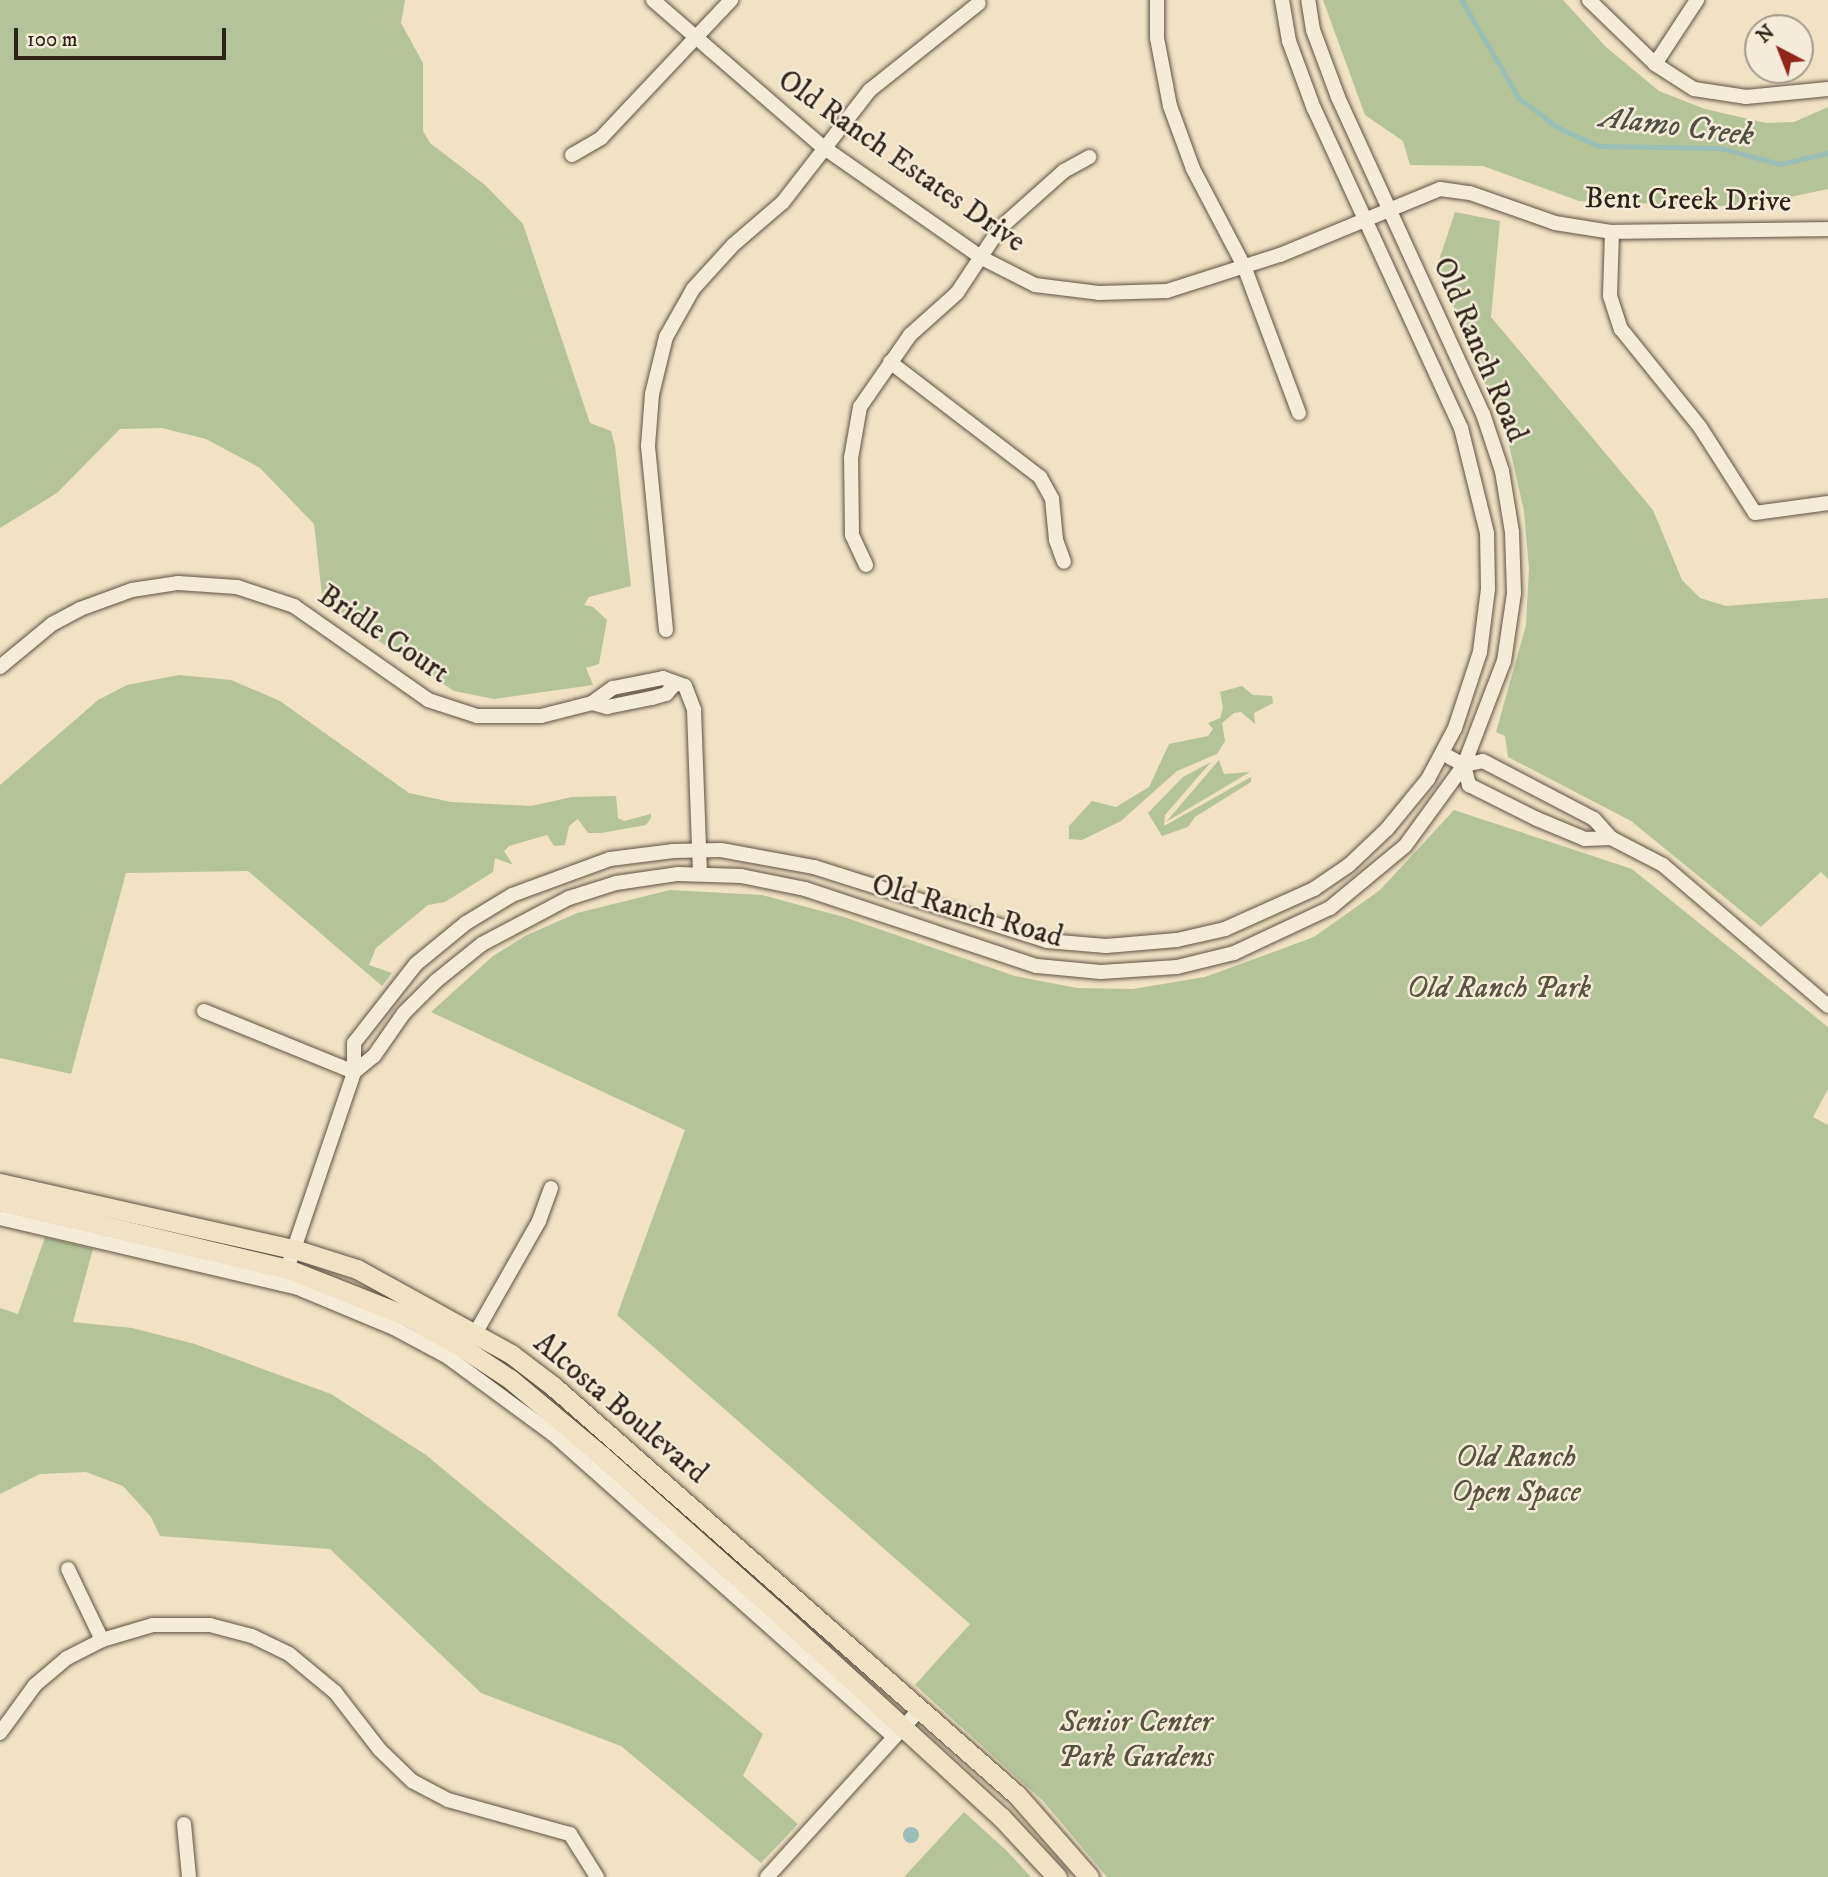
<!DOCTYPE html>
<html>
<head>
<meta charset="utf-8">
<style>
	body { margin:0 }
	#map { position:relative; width:1828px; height:1877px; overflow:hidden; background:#f0e2c3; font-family:"IM FELL DW Pica",serif }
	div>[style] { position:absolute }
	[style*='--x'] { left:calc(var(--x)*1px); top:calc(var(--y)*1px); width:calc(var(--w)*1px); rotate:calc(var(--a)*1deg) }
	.green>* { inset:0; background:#b4c498 }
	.water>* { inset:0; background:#9abdb5 }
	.round { border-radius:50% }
	.stream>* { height:4.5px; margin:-2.25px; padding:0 2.25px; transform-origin:2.25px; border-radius:2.25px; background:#9abdb5 }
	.roads { filter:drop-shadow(0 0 2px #5e5242) drop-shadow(0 0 2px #5e5242) }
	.minor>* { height:14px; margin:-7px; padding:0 7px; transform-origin:7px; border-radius:7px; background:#f5ecd8 }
	.major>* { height:19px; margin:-9.5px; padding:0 9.5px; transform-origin:9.5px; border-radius:9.5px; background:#f0e2c3 }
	span { translate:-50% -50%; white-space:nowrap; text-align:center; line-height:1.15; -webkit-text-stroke:5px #f5ecd8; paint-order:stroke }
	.street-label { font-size:30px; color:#2d2217 }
	.park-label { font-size:30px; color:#56533e; font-style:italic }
	.water-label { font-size:32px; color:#4e5046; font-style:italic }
	.north { position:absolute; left:1744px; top:14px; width:70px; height:70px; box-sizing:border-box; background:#f5ecd8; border:2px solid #a59b8b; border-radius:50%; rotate:318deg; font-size:19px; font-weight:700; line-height:28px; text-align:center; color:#2d2217 }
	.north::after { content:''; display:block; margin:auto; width:24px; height:32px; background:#8f2418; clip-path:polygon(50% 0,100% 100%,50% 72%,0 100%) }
	.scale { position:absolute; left:14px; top:28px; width:212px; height:32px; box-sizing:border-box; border:4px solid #2d2217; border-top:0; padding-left:9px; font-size:21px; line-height:24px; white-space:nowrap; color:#2d2217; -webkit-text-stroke:5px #f5ecd8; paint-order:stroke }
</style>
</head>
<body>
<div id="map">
	<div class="green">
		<i style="clip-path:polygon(0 0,405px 0,401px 23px,423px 63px,423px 131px,430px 143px,485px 185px,523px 224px,590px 423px,611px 431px,615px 446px,631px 586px,589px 597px,584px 605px,593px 607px,607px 620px,599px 664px,586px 668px,593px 685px,494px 699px,454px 691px,323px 604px,314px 524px,260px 468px,206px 439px,162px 428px,120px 429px,57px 493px,0 528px)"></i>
		<i style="clip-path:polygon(1323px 0,1563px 0,1606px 47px,1659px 91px,1705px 109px,1766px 123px,1794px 122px,1828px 107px,1828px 189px,1743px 207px,1579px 201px,1483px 166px,1410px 165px,1403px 141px,1365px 115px)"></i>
		<i style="clip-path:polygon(1455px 212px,1500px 221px,1491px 317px,1653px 510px,1682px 580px,1700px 598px,1726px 606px,1828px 598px,1828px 879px,1821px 872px,1761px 927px,1631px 821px,1508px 757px,1505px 736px,1496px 732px,1526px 625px,1529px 569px,1524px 511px,1507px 436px,1437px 266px)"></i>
		<i style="clip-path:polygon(179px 675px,231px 680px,280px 701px,409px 793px,451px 802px,531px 806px,572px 797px,616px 796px,618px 818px,624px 821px,651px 814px,651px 818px,646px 825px,601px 833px,588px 833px,578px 819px,569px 826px,565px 845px,554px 846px,547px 835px,509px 846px,504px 851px,513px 865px,495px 858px,493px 872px,445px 902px,428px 905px,376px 948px,369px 965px,392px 973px,382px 986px,248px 871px,126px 873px,71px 1074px,0 1058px,0 785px,98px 700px,127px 685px)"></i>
		<i style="clip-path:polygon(1242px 686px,1253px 695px,1272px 696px,1273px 703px,1254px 713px,1255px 724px,1241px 712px,1234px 713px,1222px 723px,1225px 741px,1217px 754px,1177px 771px,1121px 821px,1082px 840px,1069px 839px,1069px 826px,1092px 801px,1116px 807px,1149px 787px,1169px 744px,1208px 736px,1213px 729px,1208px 723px,1220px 718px,1223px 708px,1220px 692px)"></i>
		<i style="clip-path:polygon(1219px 760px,1224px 774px,1250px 772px,1166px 822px)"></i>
		<i style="clip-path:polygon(1211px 762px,1165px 815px,1164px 826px,1251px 777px,1251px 782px,1195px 817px,1188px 827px,1162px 836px,1148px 813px,1183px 777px)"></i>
		<i style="clip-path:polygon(1454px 810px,1632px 869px,1828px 1027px,1828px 1089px,1813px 1117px,1828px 1125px,1828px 1877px,1107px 1877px,1044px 1802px,915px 1685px,970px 1624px,617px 1315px,685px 1130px,431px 1012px,493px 956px,525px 936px,577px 913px,670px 890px,762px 895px,844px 917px,1015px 976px,1077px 988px,1133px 989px,1205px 977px,1314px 937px,1380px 890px)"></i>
		<i style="clip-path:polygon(45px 1237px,93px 1249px,73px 1322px,132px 1328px,195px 1344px,331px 1394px,426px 1455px,763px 1734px,743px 1776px,798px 1824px,761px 1863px,621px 1746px,481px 1693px,330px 1549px,160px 1536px,151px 1517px,123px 1486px,86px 1472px,40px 1474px,0 1494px,0 1308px,18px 1314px)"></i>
		<i style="clip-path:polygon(964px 1812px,1007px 1851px,1031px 1877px,904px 1877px)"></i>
	</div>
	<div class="water">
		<i class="round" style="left:903px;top:1827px;width:16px;height:16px"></i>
	</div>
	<div class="stream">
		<i style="--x:1462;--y:0;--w:113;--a:59.8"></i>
		<i style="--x:1519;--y:98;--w:50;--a:36.9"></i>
		<i style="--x:1559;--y:128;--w:44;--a:24.2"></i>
		<i style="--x:1599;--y:146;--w:121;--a:0.9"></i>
		<i style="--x:1720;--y:148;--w:62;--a:14.9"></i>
		<i style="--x:1780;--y:164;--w:49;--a:-12.9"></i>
	</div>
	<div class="roads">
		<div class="minor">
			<i style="--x:653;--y:0;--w:225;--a:40.9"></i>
			<i style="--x:823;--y:147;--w:194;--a:34.9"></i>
			<i style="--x:982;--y:258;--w:59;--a:27"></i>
			<i style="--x:1035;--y:285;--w:64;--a:7.1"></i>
			<i style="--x:1099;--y:293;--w:68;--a:-1.7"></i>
			<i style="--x:1167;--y:291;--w:119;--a:-17.7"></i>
			<i style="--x:1280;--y:255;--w:173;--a:-22.4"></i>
			<i style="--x:1440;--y:189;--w:30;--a:8"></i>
			<i style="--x:1470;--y:193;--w:90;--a:19.4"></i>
			<i style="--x:1555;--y:223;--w:58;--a:9"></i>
			<i style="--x:1612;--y:232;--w:216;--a:-0.8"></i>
			<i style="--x:1157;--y:0;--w:38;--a:90"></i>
			<i style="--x:1157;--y:38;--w:69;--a:79.2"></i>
			<i style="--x:1170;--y:106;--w:67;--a:69.9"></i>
			<i style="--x:1193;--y:169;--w:110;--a:62.3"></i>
			<i style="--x:1244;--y:266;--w:157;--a:69.5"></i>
			<i style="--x:1589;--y:0;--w:92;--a:44.1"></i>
			<i style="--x:1655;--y:64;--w:46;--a:32.7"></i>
			<i style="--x:1694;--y:89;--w:53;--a:8.7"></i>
			<i style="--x:1746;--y:97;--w:82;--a:-5.6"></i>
			<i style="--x:1655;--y:64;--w:77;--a:-56.7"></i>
			<i style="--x:572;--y:155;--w:34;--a:-30"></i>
			<i style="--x:601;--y:138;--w:190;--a:-46.7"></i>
			<i style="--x:1612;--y:232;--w:64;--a:91.8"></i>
			<i style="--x:1610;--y:296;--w:35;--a:72"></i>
			<i style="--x:1621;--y:329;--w:126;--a:51.1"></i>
			<i style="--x:1700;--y:427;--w:102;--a:57.4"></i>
			<i style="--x:1755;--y:513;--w:74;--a:-7.8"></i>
			<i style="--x:890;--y:362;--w:189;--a:37.5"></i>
			<i style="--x:1040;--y:477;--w:25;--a:61"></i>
			<i style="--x:1052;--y:499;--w:41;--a:84.4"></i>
			<i style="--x:1056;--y:540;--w:23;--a:70"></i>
			<i style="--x:866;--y:565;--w:33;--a:-115"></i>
			<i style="--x:852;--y:535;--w:77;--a:-90.7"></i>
			<i style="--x:851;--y:458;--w:52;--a:-80"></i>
			<i style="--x:860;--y:407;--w:88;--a:-55.2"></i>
			<i style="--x:910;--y:335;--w:63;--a:-41.8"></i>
			<i style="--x:957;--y:293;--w:78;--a:-56.5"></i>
			<i style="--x:1000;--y:228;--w:86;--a:-41.7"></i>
			<i style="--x:1064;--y:171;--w:29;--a:-29"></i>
			<i style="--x:666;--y:630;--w:185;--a:-95.6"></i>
			<i style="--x:648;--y:446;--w:52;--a:-85.6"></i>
			<i style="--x:652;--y:394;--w:59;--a:-76.2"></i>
			<i style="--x:666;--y:337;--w:55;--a:-60.6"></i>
			<i style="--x:693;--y:289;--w:59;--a:-47.7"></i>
			<i style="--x:733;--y:245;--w:66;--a:-40.7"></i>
			<i style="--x:783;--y:202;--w:142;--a:-52.2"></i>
			<i style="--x:870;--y:90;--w:139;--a:-38.6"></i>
			<i style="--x:0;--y:667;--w:67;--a:-39.6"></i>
			<i style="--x:52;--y:624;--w:32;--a:-28"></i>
			<i style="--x:80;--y:609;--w:55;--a:-20.1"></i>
			<i style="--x:132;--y:590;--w:47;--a:-8.7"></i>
			<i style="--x:178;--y:583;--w:59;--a:3.9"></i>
			<i style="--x:237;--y:587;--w:60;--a:18.4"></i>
			<i style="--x:294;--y:606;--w:164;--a:35"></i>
			<i style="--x:428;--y:700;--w:52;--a:18.1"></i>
			<i style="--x:477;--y:716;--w:64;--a:0"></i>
			<i style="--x:541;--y:716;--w:53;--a:-14.3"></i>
			<i style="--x:592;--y:703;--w:26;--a:-36"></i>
			<i style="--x:613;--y:688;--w:51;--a:-11.3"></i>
			<i style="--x:663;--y:678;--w:23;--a:20"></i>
			<i style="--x:685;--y:686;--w:26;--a:69"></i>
			<i style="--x:694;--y:710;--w:164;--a:87.9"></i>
			<i style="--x:592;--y:703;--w:16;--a:15"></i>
			<i style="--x:607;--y:707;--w:46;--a:-11.3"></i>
			<i style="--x:652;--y:698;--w:15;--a:-16"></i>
			<i style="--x:666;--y:694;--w:13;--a:-48"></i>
			<i style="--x:1442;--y:753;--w:25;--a:29"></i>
			<i style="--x:1464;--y:765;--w:19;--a:-12"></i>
			<i style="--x:1483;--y:761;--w:125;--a:27.6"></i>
			<i style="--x:1594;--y:819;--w:25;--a:48"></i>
			<i style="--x:1611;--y:838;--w:59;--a:27.4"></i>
			<i style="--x:1663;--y:865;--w:217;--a:40.5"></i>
			<i style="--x:1464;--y:765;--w:21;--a:76"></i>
			<i style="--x:1469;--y:785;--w:76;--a:26.6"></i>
			<i style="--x:1537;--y:819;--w:52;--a:22.6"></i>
			<i style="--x:1585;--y:839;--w:26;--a:-2"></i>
			<i style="--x:204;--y:1011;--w:162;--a:22.1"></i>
			<i style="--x:354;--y:1072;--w:26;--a:-39"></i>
			<i style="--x:374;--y:1056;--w:52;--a:-55.1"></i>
			<i style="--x:404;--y:1013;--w:45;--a:-45"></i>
			<i style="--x:436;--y:981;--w:59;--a:-38.8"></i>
			<i style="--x:482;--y:944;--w:98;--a:-27.9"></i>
			<i style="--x:569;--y:898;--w:49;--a:-17.7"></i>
			<i style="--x:616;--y:883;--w:63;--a:-8.3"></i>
			<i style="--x:678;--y:874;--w:63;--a:1.8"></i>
			<i style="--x:741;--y:876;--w:65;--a:11.5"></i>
			<i style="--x:805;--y:889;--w:244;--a:18.4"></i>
			<i style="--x:1037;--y:966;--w:64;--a:5.4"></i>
			<i style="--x:1101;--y:972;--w:76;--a:-3.8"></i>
			<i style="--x:1177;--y:967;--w:59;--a:-13.8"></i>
			<i style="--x:1234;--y:953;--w:106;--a:-25.1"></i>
			<i style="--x:1330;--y:908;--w:97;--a:-39.6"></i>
			<i style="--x:1405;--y:846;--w:100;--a:-53.9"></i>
			<i style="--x:1464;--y:765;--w:111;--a:-69"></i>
			<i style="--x:1504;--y:661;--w:69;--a:-81.6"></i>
			<i style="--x:1514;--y:593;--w:61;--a:-91.9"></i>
			<i style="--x:1512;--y:532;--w:62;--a:-99.3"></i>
			<i style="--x:1502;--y:471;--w:60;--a:-108.4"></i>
			<i style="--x:1483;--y:414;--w:349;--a:-114.6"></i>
			<i style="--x:1338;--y:97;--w:72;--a:-110.5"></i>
			<i style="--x:1313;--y:30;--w:30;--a:-99"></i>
			<i style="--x:0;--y:1218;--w:306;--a:13.2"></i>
			<i style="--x:298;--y:1288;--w:104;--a:22.6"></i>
			<i style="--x:394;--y:1328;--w:61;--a:28.2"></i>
			<i style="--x:448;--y:1357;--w:133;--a:36.4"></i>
			<i style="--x:555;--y:1436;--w:451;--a:41.6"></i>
			<i style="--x:282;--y:1284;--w:224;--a:-71.2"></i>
			<i style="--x:354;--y:1072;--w:29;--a:-90"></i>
			<i style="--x:354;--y:1043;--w:100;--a:-51.9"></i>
			<i style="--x:416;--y:964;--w:65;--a:-39.4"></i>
			<i style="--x:466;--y:923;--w:54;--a:-31.3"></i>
			<i style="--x:512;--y:895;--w:104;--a:-20.2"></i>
			<i style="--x:610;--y:859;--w:64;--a:-7.2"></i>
			<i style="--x:673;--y:851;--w:48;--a:-1.2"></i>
			<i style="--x:721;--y:850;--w:95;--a:10.4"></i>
			<i style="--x:814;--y:867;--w:244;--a:17.6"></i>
			<i style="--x:1047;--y:941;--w:59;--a:4.8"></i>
			<i style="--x:1106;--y:946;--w:71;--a:-4.8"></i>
			<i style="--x:1177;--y:940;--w:49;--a:-12.9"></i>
			<i style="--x:1225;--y:929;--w:98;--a:-24.2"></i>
			<i style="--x:1314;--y:889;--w:42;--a:-34.4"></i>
			<i style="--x:1349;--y:865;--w:52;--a:-43.5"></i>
			<i style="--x:1387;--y:829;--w:65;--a:-50.6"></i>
			<i style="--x:1428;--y:779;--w:58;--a:-62.1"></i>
			<i style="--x:1455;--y:728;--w:80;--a:-71.8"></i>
			<i style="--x:1480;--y:652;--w:64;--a:-82.8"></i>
			<i style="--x:1488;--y:589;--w:56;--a:-91"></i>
			<i style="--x:1487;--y:533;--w:108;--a:-103.9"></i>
			<i style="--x:1461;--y:428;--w:351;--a:-114.7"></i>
			<i style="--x:1314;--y:109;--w:72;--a:-110.2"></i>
			<i style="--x:1289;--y:41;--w:42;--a:-99.7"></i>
			<i style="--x:476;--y:1332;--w:128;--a:-60.4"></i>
			<i style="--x:539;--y:1221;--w:35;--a:-70"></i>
			<i style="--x:68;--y:1569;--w:79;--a:64.4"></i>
			<i style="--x:0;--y:1733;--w:59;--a:-53.9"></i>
			<i style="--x:35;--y:1685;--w:42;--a:-40.2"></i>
			<i style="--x:67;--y:1658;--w:39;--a:-27"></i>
			<i style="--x:102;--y:1640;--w:53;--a:-16.4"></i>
			<i style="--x:153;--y:1625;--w:57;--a:0"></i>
			<i style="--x:210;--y:1625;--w:43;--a:14.7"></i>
			<i style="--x:252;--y:1636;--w:41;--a:25.9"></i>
			<i style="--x:289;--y:1654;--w:60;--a:39.6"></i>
			<i style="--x:335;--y:1692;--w:73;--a:52.2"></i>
			<i style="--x:380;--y:1750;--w:45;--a:44.1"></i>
			<i style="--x:412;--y:1781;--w:41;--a:27.8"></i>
			<i style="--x:448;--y:1800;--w:127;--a:15.6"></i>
			<i style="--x:570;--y:1834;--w:51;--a:57.9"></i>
			<i style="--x:184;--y:1824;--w:53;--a:84.6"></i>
			<i style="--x:767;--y:1877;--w:227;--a:-47.7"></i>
		</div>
		<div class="major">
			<i style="--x:0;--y:1183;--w:301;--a:12.7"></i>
			<i style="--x:294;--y:1249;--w:66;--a:17.6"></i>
			<i style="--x:357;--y:1269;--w:176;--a:28.9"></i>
			<i style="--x:511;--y:1354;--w:53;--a:37.3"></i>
			<i style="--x:553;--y:1386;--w:619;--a:41.4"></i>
			<i style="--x:1017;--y:1795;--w:109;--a:48.7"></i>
			<i style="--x:0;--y:1201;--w:296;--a:13.3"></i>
			<i style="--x:288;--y:1269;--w:128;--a:21.6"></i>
			<i style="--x:407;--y:1316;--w:64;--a:29.7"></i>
			<i style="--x:463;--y:1348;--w:56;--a:33.4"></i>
			<i style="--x:510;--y:1379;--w:120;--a:39.9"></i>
			<i style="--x:602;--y:1456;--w:233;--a:41.7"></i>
			<i style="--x:776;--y:1611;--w:305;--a:42.5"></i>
			<i style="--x:1001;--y:1817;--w:82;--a:47"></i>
		</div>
	</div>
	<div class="street-label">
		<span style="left:901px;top:162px;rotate:35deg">Old Ranch Estates Drive</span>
		<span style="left:1688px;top:201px;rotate:1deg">Bent Creek Drive</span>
		<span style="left:1479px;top:350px;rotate:67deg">Old Ranch Road</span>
		<span style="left:383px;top:635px;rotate:34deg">Bridle Court</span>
		<span style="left:967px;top:912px;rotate:16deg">Old Ranch Road</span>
		<span style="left:620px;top:1409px;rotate:40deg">Alcosta Boulevard</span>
	</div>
	<div class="park-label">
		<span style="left:1499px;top:989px">Old Ranch Park</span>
		<span style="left:1516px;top:1475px">Old Ranch<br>Open Space</span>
		<span style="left:1136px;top:1740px">Senior Center<br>Park Gardens</span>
	</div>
	<div class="water-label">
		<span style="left:1677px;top:127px;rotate:7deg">Alamo Creek</span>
	</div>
	<div class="north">N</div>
	<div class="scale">100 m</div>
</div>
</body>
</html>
